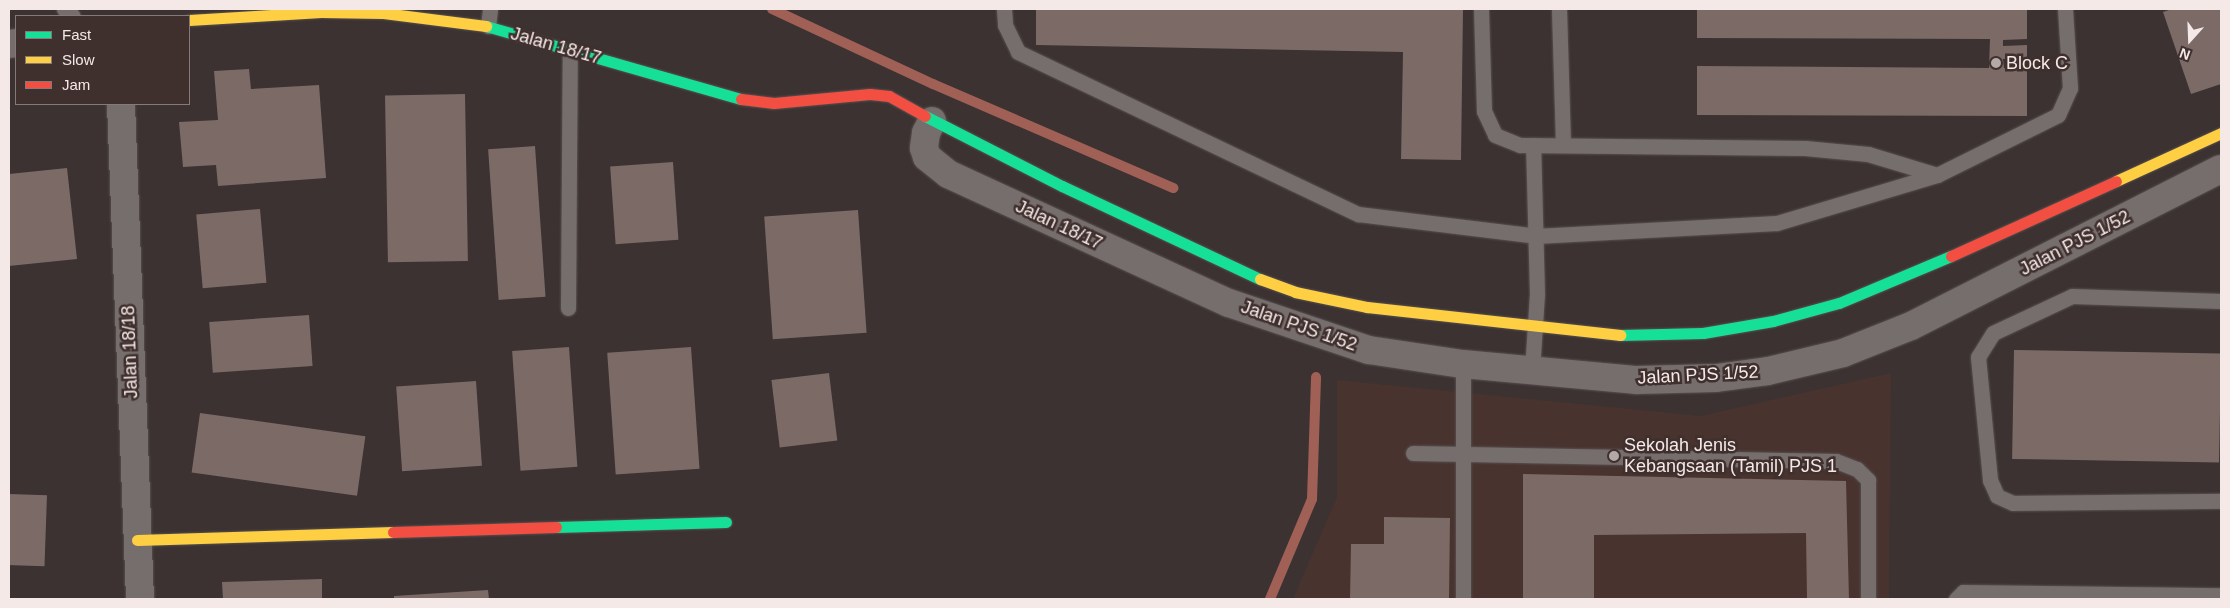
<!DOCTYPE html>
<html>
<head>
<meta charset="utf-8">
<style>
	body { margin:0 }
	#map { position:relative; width:2230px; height:608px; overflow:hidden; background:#3b3231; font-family:Helvetica,sans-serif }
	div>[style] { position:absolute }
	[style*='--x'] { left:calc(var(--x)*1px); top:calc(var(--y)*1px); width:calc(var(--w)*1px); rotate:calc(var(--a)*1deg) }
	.built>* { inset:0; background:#48332f }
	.stream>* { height:10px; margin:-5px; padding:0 5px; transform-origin:5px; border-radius:5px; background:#a06056 }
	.building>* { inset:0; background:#7c6a67; transform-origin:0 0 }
	.roads { filter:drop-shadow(0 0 1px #585050) drop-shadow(0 0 1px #585050) }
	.lane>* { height:15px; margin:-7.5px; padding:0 7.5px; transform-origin:7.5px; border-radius:7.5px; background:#766e6d }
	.street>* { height:28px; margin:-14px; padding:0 14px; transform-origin:14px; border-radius:14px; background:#766e6d }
	.fast>* { height:11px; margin:-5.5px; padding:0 5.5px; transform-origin:5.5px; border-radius:5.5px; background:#16e098 }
	.slow>* { height:11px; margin:-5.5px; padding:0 5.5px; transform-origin:5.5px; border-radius:5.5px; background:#ffcf43 }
	.jam>* { height:11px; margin:-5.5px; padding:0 5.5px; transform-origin:5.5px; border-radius:5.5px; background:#f24e42 }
	.dots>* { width:14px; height:14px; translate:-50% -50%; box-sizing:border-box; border:2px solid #3f2f2d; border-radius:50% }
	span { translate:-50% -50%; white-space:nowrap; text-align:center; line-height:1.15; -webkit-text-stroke:5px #3f2f2d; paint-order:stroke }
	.street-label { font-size:18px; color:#f4e9e7 }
	.poi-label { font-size:18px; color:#f4e9e7 }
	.left { translate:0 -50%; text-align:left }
	.frame { position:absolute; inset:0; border:10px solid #f4e9e7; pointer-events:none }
	.legend { position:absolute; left:15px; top:15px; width:175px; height:90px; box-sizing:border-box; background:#3f2f2d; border:1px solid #877977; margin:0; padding:6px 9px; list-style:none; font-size:15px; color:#f4e9e7 }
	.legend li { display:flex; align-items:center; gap:10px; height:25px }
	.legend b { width:25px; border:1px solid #877977 }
	.north { position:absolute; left:2165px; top:15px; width:50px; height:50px; -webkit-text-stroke:4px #3f2f2d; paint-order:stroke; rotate:200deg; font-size:14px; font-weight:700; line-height:20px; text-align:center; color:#f4e9e7 }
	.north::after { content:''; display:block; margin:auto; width:18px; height:22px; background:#f4e9e7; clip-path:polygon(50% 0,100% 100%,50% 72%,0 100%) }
</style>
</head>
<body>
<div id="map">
	<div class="built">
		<i style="clip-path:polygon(1891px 373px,1889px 599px,1293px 599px,1337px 497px,1337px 380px,1701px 416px)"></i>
	</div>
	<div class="stream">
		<i style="--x:772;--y:9;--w:178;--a:25"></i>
		<i style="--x:933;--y:84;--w:262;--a:23.4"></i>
		<i style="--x:1270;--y:599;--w:108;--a:-67.2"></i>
		<i style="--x:1312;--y:499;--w:122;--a:-88.1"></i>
	</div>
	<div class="building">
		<i style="clip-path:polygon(1036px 9px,1463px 9px,1461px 160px,1401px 159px,1403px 52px,1036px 45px)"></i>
		<i style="clip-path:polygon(1697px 9px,2027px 9px,2027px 39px,2003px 40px,2003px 46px,2027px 45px,2027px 59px,2003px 59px,2004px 68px,2027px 68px,2027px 116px,1697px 115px,1697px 66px,1989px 68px,1990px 39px,1697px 38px)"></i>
		<i style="clip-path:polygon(2172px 9px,2221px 9px,2221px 84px,2191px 94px,2163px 12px)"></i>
		<i style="clip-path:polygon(249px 69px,251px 89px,319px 85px,326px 178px,218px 186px,216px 165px,183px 167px,179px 122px,218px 120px,214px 71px)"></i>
		<i style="left:465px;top:94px;width:167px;height:80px;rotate:89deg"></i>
		<i style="left:535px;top:146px;width:151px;height:47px;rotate:86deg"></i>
		<i style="left:673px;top:162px;width:78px;height:63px;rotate:86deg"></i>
		<i style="clip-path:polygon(67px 168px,77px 259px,9px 266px,9px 174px)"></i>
		<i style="left:260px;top:209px;width:74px;height:64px;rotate:85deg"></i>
		<i style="left:858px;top:210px;width:123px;height:94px;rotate:86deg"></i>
		<i style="left:309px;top:315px;width:51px;height:100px;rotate:86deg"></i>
		<i style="left:569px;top:347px;width:120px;height:57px;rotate:86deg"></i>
		<i style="left:691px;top:347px;width:122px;height:84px;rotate:86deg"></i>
		<i style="left:2014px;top:350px;width:207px;height:109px;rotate:1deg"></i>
		<i style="left:829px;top:373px;width:68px;height:58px;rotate:83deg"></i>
		<i style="left:476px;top:381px;width:85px;height:80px;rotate:86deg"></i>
		<i style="left:200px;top:413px;width:167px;height:60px;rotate:8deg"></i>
		<i style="clip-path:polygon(1523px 474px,1846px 481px,1849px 599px,1807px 599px,1806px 533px,1594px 535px,1594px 599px,1523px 599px)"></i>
		<i style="left:9px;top:494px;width:38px;height:71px;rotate:2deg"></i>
		<i style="clip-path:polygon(1384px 517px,1450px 518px,1449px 599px,1350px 599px,1351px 544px,1384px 544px)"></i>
		<i style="clip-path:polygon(322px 579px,322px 599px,223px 599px,222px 582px)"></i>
		<i style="clip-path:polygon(488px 590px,489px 599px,394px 599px,394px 596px)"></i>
	</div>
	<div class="roads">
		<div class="lane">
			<i style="--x:64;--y:9;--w:11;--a:38"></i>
			<i style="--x:1004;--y:9;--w:16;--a:86"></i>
			<i style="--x:1005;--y:25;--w:30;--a:64"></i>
			<i style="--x:1018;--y:52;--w:377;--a:25.5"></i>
			<i style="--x:1358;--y:214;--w:179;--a:7"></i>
			<i style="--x:1536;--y:236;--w:241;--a:-3.1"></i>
			<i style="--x:1777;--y:223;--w:167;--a:-16.7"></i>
			<i style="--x:1937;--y:175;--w:135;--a:-26.4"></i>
			<i style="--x:2058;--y:115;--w:30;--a:-66"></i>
			<i style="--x:2070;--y:88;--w:79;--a:-93.6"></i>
			<i style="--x:1481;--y:9;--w:102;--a:88.3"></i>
			<i style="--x:1484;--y:111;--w:26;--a:65"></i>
			<i style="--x:1495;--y:135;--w:27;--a:22"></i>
			<i style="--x:1520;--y:145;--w:285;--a:0.6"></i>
			<i style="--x:1805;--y:148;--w:63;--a:5.4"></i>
			<i style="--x:1868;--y:154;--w:72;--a:16.9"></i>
			<i style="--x:1559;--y:9;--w:135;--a:88.3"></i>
			<i style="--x:488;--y:26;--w:17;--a:-83"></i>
			<i style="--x:2221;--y:301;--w:149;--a:-178.1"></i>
			<i style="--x:2072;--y:296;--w:87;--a:154.9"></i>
			<i style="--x:1993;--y:333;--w:28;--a:122"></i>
			<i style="--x:1978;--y:357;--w:124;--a:84.4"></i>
			<i style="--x:1990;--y:480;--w:17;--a:66"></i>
			<i style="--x:1997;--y:496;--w:17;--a:24"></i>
			<i style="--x:2013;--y:503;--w:208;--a:-0.6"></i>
			<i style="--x:568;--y:308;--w:258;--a:-89.6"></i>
			<i style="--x:1463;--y:364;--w:235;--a:90"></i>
			<i style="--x:1532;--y:371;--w:77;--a:-86.3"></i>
			<i style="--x:1537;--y:294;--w:149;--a:-91.5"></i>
			<i style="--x:1413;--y:453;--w:423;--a:1.1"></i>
			<i style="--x:1836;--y:461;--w:22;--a:21"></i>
			<i style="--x:1857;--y:469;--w:16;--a:45"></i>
			<i style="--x:1868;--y:480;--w:119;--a:90"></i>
			<i style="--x:1956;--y:599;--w:10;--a:-45"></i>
			<i style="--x:1963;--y:592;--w:258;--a:0.7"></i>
		</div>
		<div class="street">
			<i style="--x:9;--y:44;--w:7;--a:-8"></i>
			<i style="--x:121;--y:104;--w:495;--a:87.8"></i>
			<i style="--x:932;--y:121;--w:13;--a:117"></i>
			<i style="--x:926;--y:133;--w:15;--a:98"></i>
			<i style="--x:924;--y:148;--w:9;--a:72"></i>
			<i style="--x:927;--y:157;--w:27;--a:39"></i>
			<i style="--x:948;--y:174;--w:309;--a:24.7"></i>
			<i style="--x:1229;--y:303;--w:148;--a:18.6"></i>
			<i style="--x:1369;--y:350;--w:95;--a:8.5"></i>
			<i style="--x:1463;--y:364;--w:175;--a:5.3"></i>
			<i style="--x:1637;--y:380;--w:79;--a:-1.5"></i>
			<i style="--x:1716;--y:378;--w:52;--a:-7.7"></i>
			<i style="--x:1768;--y:371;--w:77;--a:-13.5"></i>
			<i style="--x:1843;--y:353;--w:73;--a:-21.7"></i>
			<i style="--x:1911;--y:326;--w:347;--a:-26.9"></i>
		</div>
		<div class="fast">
			<i style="--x:486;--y:26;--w:265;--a:16"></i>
			<i style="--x:925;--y:116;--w:154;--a:27.1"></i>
			<i style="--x:1062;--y:186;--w:219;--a:25.2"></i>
			<i style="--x:1620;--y:335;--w:83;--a:-1.4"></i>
			<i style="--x:1703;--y:333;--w:71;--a:-9.7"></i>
			<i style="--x:1773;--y:321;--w:68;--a:-15.3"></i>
			<i style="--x:1839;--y:303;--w:121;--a:-22.8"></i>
			<i style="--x:556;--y:527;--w:170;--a:-1.7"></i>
		</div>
		<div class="slow">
			<i style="--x:189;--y:20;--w:132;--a:-3.5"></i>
			<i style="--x:321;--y:12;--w:62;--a:0.9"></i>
			<i style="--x:383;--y:13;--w:104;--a:7.2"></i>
			<i style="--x:2116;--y:181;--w:115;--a:-24.6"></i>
			<i style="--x:1260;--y:279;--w:37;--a:20"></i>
			<i style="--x:1295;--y:292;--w:74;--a:11.8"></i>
			<i style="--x:1367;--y:307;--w:255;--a:6.3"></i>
			<i style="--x:137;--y:540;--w:256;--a:-1.8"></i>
		</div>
		<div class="jam">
			<i style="--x:741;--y:99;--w:33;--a:7"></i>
			<i style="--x:774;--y:103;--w:96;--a:-5.4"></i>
			<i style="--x:870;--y:94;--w:19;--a:6"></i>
			<i style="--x:889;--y:96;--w:41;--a:29.1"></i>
			<i style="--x:1951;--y:256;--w:181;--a:-24.4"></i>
			<i style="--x:393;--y:532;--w:163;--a:-1.8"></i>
		</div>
	</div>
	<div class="dots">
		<i style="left:1996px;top:63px;background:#b3a9a7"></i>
		<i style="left:1614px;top:456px;background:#b3a9a7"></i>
	</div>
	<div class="street-label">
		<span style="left:556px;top:46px;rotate:16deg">Jalan 18/17</span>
		<span style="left:1059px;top:225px;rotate:25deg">Jalan 18/17</span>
		<span style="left:2075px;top:243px;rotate:-27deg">Jalan PJS 1/52</span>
		<span style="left:1299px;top:326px;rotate:19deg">Jalan PJS 1/52</span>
		<span style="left:130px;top:352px;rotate:-92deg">Jalan 18/18</span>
		<span style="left:1698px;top:375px;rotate:-3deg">Jalan PJS 1/52</span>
	</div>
	<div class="poi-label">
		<span class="left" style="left:2006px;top:63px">Block C</span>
		<span class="left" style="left:1624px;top:456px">Sekolah Jenis<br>Kebangsaan (Tamil) PJS 1</span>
	</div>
	<div class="frame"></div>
	<ul class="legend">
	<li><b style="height:6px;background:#16e098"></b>Fast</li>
	<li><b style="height:6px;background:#ffcf43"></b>Slow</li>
	<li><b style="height:6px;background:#f24e42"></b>Jam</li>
	</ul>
	<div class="north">N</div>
</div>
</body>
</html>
